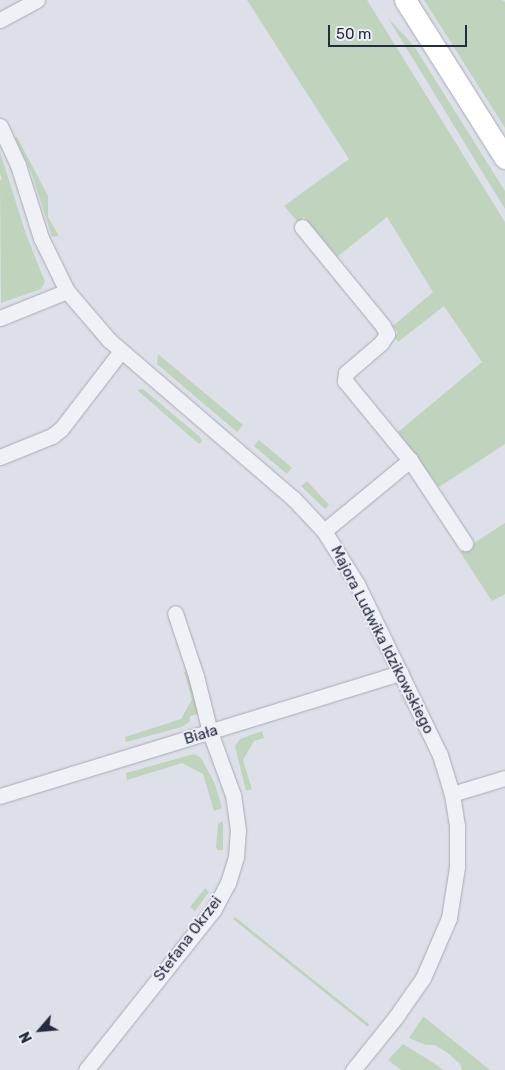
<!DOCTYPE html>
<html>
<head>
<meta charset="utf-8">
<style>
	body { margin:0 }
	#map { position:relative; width:505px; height:1070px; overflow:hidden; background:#dde0e8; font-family:Rubik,sans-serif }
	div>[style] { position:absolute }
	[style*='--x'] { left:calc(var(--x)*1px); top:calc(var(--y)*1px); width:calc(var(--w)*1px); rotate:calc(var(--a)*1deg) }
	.green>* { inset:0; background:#c0d3bd; transform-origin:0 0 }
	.roads { filter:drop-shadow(0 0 1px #a6aab6) drop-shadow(0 0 1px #a6aab6) }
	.street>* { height:15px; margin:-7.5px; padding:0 7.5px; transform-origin:7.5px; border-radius:7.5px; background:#f0f1f6 }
	.secondary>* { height:21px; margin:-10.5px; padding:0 10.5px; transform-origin:10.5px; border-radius:10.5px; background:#fff }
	span { translate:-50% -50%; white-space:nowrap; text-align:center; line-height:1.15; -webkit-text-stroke:4px #eceff6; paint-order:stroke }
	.street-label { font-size:15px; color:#252b40 }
	.north { position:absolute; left:15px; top:1005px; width:50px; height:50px; -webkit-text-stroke:4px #eceff6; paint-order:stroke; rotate:243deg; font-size:14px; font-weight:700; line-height:20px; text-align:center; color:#252b40 }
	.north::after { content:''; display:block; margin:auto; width:18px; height:22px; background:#252b40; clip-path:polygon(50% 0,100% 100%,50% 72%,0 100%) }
	.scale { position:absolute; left:328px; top:25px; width:139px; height:22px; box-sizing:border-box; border:2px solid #252b40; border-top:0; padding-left:6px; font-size:15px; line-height:18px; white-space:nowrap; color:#252b40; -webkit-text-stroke:4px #eceff6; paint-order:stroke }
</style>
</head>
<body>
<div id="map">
	<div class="green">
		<i style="clip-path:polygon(247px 0,367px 0,505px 222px,505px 444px,439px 487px,398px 432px,482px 362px,444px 306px,398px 342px,395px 337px,398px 332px,393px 326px,433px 292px,387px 217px,337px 257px,304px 217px,298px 222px,284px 206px,349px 159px)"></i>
		<i style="clip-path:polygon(424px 0,502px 0,505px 2px,505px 128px)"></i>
		<i style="clip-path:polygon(388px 18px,414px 46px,505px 191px,505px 209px)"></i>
		<i style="clip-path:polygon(17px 137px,48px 196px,48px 217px,59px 236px,52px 237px,32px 174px,15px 138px)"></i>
		<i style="clip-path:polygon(0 152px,26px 234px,45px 282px,41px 289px,1px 303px,0 180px,2px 179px,0 174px)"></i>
		<i style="clip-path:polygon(158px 354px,243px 425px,237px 432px,157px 364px)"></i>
		<i style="clip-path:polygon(143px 389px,200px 437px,202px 441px,199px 444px,137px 390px)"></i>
		<i style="left:259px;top:440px;width:43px;height:8px;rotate:40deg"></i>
		<i style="clip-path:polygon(307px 481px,329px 505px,325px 509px,301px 486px)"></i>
		<i style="clip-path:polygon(505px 523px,505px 594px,492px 601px,460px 552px)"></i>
		<i style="clip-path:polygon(184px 672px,188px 672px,199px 714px,190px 716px,189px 722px,182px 727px,126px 742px,125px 737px,181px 719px,192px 699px)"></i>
		<i style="clip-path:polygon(262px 731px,264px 738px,254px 741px,243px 760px,252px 789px,246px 791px,235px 746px,240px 739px)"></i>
		<i style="clip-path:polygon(194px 754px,201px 758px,215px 784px,222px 808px,214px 811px,203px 774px,182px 763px,127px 780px,126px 773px)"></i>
		<i style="clip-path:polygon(223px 821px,223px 850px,218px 850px,216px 848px,218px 824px)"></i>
		<i style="clip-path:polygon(205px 888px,209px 892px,195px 911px,190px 907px)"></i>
		<i style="clip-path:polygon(235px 917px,365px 1021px,369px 1024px,368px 1027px,233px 919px)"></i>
		<i style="clip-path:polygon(423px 1017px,424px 1017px,490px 1070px,462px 1070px,460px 1064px,449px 1054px,435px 1045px,426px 1045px,409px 1038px)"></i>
		<i style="clip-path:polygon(403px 1044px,437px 1065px,443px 1070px,401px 1070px,388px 1060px)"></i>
	</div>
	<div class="roads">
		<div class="street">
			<i style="--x:0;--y:20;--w:42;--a:-28.4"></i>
			<i style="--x:0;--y:126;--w:43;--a:65.2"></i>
			<i style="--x:18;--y:165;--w:77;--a:72.5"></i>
			<i style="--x:41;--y:238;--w:59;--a:63.9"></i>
			<i style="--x:67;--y:291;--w:65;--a:49.4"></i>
			<i style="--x:109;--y:340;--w:243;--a:40.7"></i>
			<i style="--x:293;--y:498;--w:45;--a:46.8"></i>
			<i style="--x:324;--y:531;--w:62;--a:58.1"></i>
			<i style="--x:357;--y:584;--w:190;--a:64.1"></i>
			<i style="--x:440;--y:755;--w:41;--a:72.9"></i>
			<i style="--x:452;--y:794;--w:32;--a:81"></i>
			<i style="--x:457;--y:826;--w:41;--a:90"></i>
			<i style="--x:457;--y:867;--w:52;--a:98.9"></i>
			<i style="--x:449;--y:918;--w:65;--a:113.4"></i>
			<i style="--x:423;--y:978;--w:49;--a:125"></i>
			<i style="--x:395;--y:1018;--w:67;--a:128.9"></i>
			<i style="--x:302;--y:227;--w:128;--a:50.7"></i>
			<i style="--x:383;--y:326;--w:9;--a:63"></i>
			<i style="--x:387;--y:334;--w:11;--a:124"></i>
			<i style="--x:381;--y:343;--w:46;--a:139.4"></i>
			<i style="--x:346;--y:373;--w:8;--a:97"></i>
			<i style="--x:345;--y:381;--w:102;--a:50.6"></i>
			<i style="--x:0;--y:318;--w:72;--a:-21.9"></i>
			<i style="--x:0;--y:457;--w:56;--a:-22"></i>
			<i style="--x:52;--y:436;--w:11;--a:-38"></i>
			<i style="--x:61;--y:429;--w:98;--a:-52.4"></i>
			<i style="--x:324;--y:531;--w:112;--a:-39.5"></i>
			<i style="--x:410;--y:460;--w:100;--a:56.5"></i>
			<i style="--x:452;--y:794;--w:55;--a:-16.8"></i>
			<i style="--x:0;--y:796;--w:419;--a:-17.1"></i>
			<i style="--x:86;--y:1070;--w:206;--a:-51.5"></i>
			<i style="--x:214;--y:909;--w:30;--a:-62"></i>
			<i style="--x:228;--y:883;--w:27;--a:-73"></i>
			<i style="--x:236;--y:857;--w:27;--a:-86"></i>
			<i style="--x:238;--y:830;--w:35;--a:-98"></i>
			<i style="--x:233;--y:795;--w:67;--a:-110.1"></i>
			<i style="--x:210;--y:732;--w:58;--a:-104"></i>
			<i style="--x:196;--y:676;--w:66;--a:-108.4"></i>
		</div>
		<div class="secondary">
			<i style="--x:405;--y:0;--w:187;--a:57.7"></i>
		</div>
	</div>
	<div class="street-label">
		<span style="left:382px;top:640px;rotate:63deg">Majora Ludwika Idzikowskiego</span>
		<span style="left:201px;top:735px;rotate:-17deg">Biała</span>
		<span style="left:188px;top:939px;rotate:-53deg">Stefana Okrzei</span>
	</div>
	<div class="north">N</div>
	<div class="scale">50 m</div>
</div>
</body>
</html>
